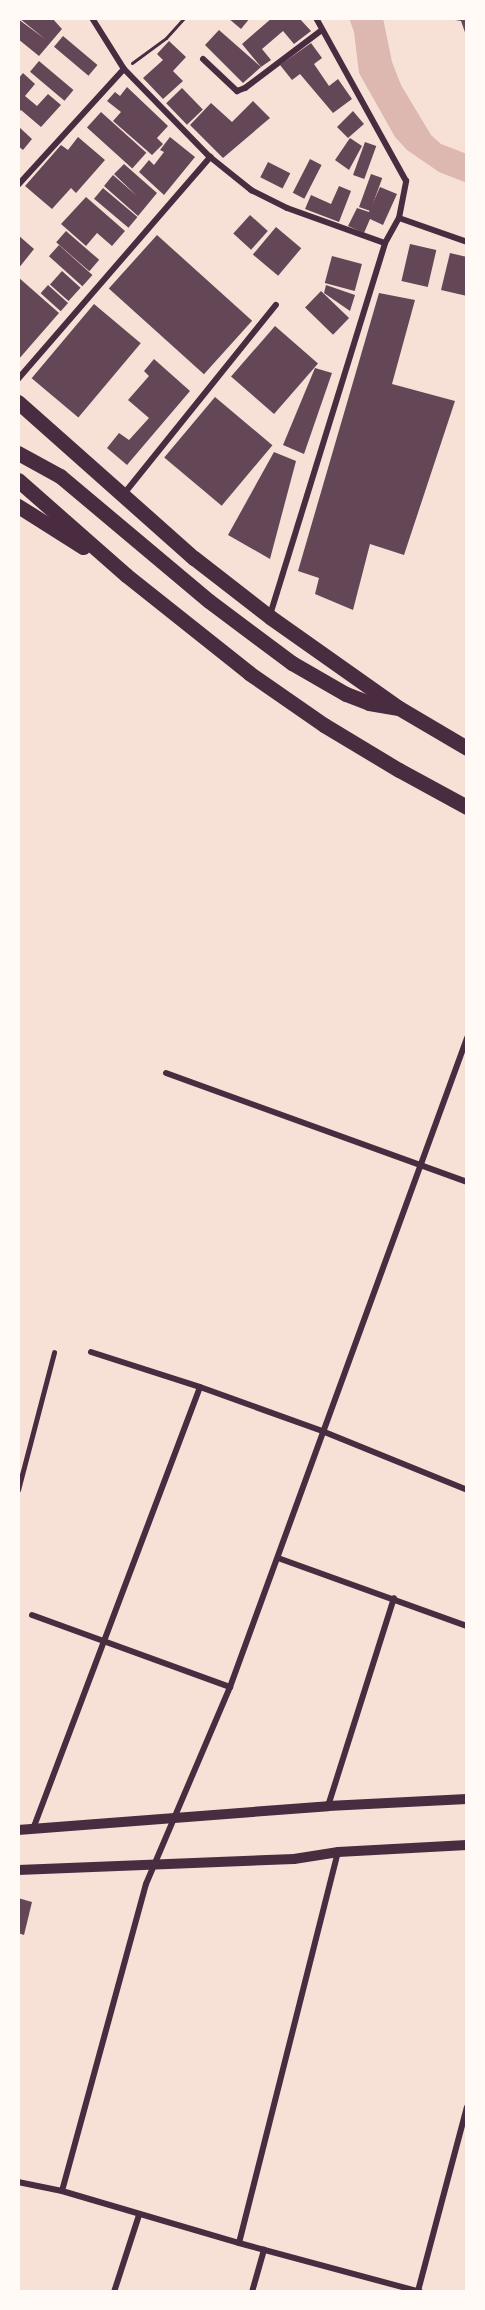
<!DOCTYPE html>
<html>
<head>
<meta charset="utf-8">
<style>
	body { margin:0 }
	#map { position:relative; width:485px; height:2310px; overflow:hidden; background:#f7e1d7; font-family:"Varela Round",sans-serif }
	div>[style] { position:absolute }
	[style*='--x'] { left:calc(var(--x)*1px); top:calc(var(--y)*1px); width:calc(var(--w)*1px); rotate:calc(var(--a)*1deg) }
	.water>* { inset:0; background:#dcb8b0 }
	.building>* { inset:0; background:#644757; transform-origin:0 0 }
	.path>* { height:3px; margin:-1.5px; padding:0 1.5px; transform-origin:1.5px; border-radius:1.5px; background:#4a2c40 }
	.service>* { height:4.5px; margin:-2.25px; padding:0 2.25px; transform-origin:2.25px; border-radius:2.25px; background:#4a2c40 }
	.minor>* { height:6px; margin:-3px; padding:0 3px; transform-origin:3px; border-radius:3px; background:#4a2c40 }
	.tertiary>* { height:10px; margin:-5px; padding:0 5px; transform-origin:5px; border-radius:5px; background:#4a2c40 }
	.trunk>* { height:15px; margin:-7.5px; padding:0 7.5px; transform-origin:7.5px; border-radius:7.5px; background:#4a2c40 }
	span { translate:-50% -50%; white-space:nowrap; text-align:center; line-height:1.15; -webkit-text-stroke:6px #fffaf5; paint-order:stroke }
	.frame { position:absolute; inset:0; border:20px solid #fffaf5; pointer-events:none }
</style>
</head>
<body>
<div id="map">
	<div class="water">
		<i style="clip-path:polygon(349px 18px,383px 18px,392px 62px,401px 85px,431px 135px,441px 144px,467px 154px,467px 183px,439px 172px,407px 150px,395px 137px,359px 73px,354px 32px)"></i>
	</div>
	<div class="building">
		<i style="clip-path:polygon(19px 18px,52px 18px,62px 29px,39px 56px,18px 39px,18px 19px,45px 39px)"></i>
		<i style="clip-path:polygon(228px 18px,250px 18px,241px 29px)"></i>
		<i style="clip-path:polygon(272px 18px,299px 18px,311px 31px,294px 44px,283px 31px,262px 49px,271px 60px,261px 67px,242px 44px)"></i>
		<i style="clip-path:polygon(444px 18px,467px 18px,467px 38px,461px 21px)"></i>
		<i style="clip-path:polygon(219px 30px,261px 67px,243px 83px,205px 45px)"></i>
		<i style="left:63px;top:36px;width:45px;height:14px;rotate:40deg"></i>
		<i style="clip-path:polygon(169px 41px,186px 57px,173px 71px,183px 81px,163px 99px,143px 78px,163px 60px,157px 54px)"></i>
		<i style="clip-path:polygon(311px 43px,322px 58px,314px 64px,329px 86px,338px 79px,352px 99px,333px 113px,300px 74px,292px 80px,280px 65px)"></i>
		<i style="left:39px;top:61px;width:45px;height:14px;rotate:40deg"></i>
		<i style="clip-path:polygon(23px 73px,35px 84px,25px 96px,37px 106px,48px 94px,61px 105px,41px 127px,21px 110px,18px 113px,18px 79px)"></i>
		<i style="clip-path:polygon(127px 87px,168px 126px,157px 138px,163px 144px,152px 155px,113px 121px,121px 112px,107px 101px,115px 92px,120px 96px)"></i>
		<i style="left:182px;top:88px;width:30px;height:22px;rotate:46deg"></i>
		<i style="clip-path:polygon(253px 101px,270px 118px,223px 158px,190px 125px,211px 103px,232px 122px)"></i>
		<i style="clip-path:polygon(353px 111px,364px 124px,348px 138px,337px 127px)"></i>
		<i style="left:101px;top:112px;width:61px;height:21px;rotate:42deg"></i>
		<i style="clip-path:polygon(18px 126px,32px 139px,23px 150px,18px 146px)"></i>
		<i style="clip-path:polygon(78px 137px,105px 160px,76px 193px,71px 188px,52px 209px,25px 186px,61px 145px,68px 150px)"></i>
		<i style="clip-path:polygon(170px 137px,195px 157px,164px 195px,139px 172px,149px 160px,154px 165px,164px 152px,160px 150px)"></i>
		<i style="clip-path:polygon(350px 138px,362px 146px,349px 170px,335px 160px)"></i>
		<i style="left:365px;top:142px;width:12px;height:35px;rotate:20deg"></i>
		<i style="left:310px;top:159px;width:13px;height:38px;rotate:27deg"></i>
		<i style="left:268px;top:162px;width:25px;height:17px;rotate:27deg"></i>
		<i style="clip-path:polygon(124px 164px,157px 193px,138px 216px,104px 186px,113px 175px,137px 196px,114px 174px)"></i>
		<i style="left:371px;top:174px;width:12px;height:35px;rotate:20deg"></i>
		<i style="clip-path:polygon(339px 186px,351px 191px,339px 222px,305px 209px,311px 195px,331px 204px)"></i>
		<i style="clip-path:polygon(380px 187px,397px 194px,383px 225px,370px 219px,364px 233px,348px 226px,357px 208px,369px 212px)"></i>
		<i style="left:103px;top:188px;width:45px;height:14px;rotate:40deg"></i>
		<i style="clip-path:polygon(86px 197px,125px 231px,112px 246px,97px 233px,86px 246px,61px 224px)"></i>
		<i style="left:250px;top:215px;width:24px;height:25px;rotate:42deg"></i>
		<i style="left:276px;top:227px;width:33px;height:36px;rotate:40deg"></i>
		<i style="left:66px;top:231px;width:44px;height:15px;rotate:41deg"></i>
		<i style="clip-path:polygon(18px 235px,34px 249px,18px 269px)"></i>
		<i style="left:157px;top:235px;width:128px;height:72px;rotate:42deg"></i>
		<i style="left:410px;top:244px;width:27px;height:38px;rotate:13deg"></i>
		<i style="left:59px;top:245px;width:45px;height:15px;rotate:42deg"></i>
		<i style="clip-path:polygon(450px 253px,467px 257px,467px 296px,441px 290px)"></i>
		<i style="left:332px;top:256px;width:31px;height:28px;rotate:15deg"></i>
		<i style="left:62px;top:271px;width:25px;height:18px;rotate:42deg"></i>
		<i style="clip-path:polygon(18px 277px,59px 313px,18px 360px)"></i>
		<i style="left:48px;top:285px;width:27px;height:11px;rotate:42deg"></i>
		<i style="clip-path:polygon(326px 285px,355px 295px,350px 311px,324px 293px)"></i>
		<i style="left:321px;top:291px;width:39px;height:23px;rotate:44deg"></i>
		<i style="clip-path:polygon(379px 293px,415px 300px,392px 384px,455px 401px,404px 555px,370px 544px,353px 610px,315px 594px,319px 578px,298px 571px)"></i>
		<i style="left:94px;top:304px;width:61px;height:97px;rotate:40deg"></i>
		<i style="left:275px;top:326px;width:57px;height:67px;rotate:41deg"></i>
		<i style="clip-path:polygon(154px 359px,190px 391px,127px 465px,107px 448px,119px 433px,129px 440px,149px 418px,128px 400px,149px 376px,144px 371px)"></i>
		<i style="clip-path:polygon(315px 368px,332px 373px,304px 454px,283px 445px)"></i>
		<i style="left:215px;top:397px;width:75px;height:79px;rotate:40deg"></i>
		<i style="clip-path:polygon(274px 452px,296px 461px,270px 559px,228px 535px)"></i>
		<i style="clip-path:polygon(18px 1898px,32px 1902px,24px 1935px,18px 1933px)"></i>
	</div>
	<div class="path">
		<i style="--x:132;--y:63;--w:42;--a:-36.3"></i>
		<i style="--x:166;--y:38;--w:27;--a:-48"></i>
	</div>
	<div class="service">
		<i style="--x:18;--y:1490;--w:142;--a:-75.3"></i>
	</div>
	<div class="minor">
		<i style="--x:92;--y:18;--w:60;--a:57.9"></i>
		<i style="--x:124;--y:69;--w:123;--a:45.7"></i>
		<i style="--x:210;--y:157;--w:53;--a:38.8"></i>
		<i style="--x:251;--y:190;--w:40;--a:26.6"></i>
		<i style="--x:287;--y:208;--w:104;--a:19.7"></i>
		<i style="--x:203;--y:59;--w:47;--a:43.3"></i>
		<i style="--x:237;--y:91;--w:9;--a:-21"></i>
		<i style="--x:245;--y:88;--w:96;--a:-37"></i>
		<i style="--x:18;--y:185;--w:157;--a:-47.6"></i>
		<i style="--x:399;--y:218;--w:72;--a:19.4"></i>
		<i style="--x:18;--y:379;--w:294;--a:-49.1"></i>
		<i style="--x:123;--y:495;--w:244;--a:-51.2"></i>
		<i style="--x:270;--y:615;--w:389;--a:-72.8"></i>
		<i style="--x:385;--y:243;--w:29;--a:-61"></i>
		<i style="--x:399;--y:218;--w:38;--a:-79"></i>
		<i style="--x:406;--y:181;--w:186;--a:-118.9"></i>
		<i style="--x:166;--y:1073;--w:320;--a:19.9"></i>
		<i style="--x:91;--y:1352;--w:114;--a:17.8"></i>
		<i style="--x:200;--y:1387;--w:130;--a:19.8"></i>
		<i style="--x:322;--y:1431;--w:157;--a:22.1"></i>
		<i style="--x:278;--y:1558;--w:201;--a:19.8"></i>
		<i style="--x:32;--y:1615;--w:211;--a:20"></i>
		<i style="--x:328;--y:1806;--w:218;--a:-72.4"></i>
		<i style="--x:33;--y:1829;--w:472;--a:-69.3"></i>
		<i style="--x:18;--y:2182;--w:45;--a:11.6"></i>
		<i style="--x:62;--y:2191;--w:184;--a:16.4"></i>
		<i style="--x:239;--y:2243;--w:188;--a:15.1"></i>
		<i style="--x:62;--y:2191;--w:318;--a:-74.7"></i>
		<i style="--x:146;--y:1884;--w:214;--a:-66.9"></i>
		<i style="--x:230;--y:1687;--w:691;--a:-69.94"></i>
		<i style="--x:239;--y:2243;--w:403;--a:-75.8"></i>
		<i style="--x:418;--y:2291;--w:190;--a:-75.1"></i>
		<i style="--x:114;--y:2292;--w:81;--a:-72"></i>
		<i style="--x:252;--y:2292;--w:44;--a:-74.1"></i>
	</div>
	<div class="tertiary">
		<i style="--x:18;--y:1830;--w:311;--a:-4.4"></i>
		<i style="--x:328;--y:1806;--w:139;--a:-2.9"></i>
		<i style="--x:18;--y:1870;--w:276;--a:-2.3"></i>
		<i style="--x:294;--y:1859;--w:45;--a:-9"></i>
		<i style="--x:338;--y:1852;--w:129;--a:-3.1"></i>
	</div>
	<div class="trunk">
		<i style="--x:18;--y:402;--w:235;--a:41.6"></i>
		<i style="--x:194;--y:558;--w:96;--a:37.8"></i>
		<i style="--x:270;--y:617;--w:158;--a:35.2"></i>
		<i style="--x:399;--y:708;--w:79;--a:30.5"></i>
		<i style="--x:18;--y:453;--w:48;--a:28.7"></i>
		<i style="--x:60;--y:476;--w:194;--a:40"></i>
		<i style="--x:209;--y:601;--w:104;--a:36.8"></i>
		<i style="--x:292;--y:663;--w:62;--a:29.9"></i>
		<i style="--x:346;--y:694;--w:25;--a:21"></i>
		<i style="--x:369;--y:703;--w:27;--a:10"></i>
		<i style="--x:18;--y:480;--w:144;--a:41.3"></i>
		<i style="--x:126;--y:575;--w:157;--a:38.5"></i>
		<i style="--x:249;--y:673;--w:91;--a:34.7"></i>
		<i style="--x:324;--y:725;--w:87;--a:31"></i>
		<i style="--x:399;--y:770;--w:77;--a:28.6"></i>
		<i style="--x:18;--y:506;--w:77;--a:32.2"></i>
	</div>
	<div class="frame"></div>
</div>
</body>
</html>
